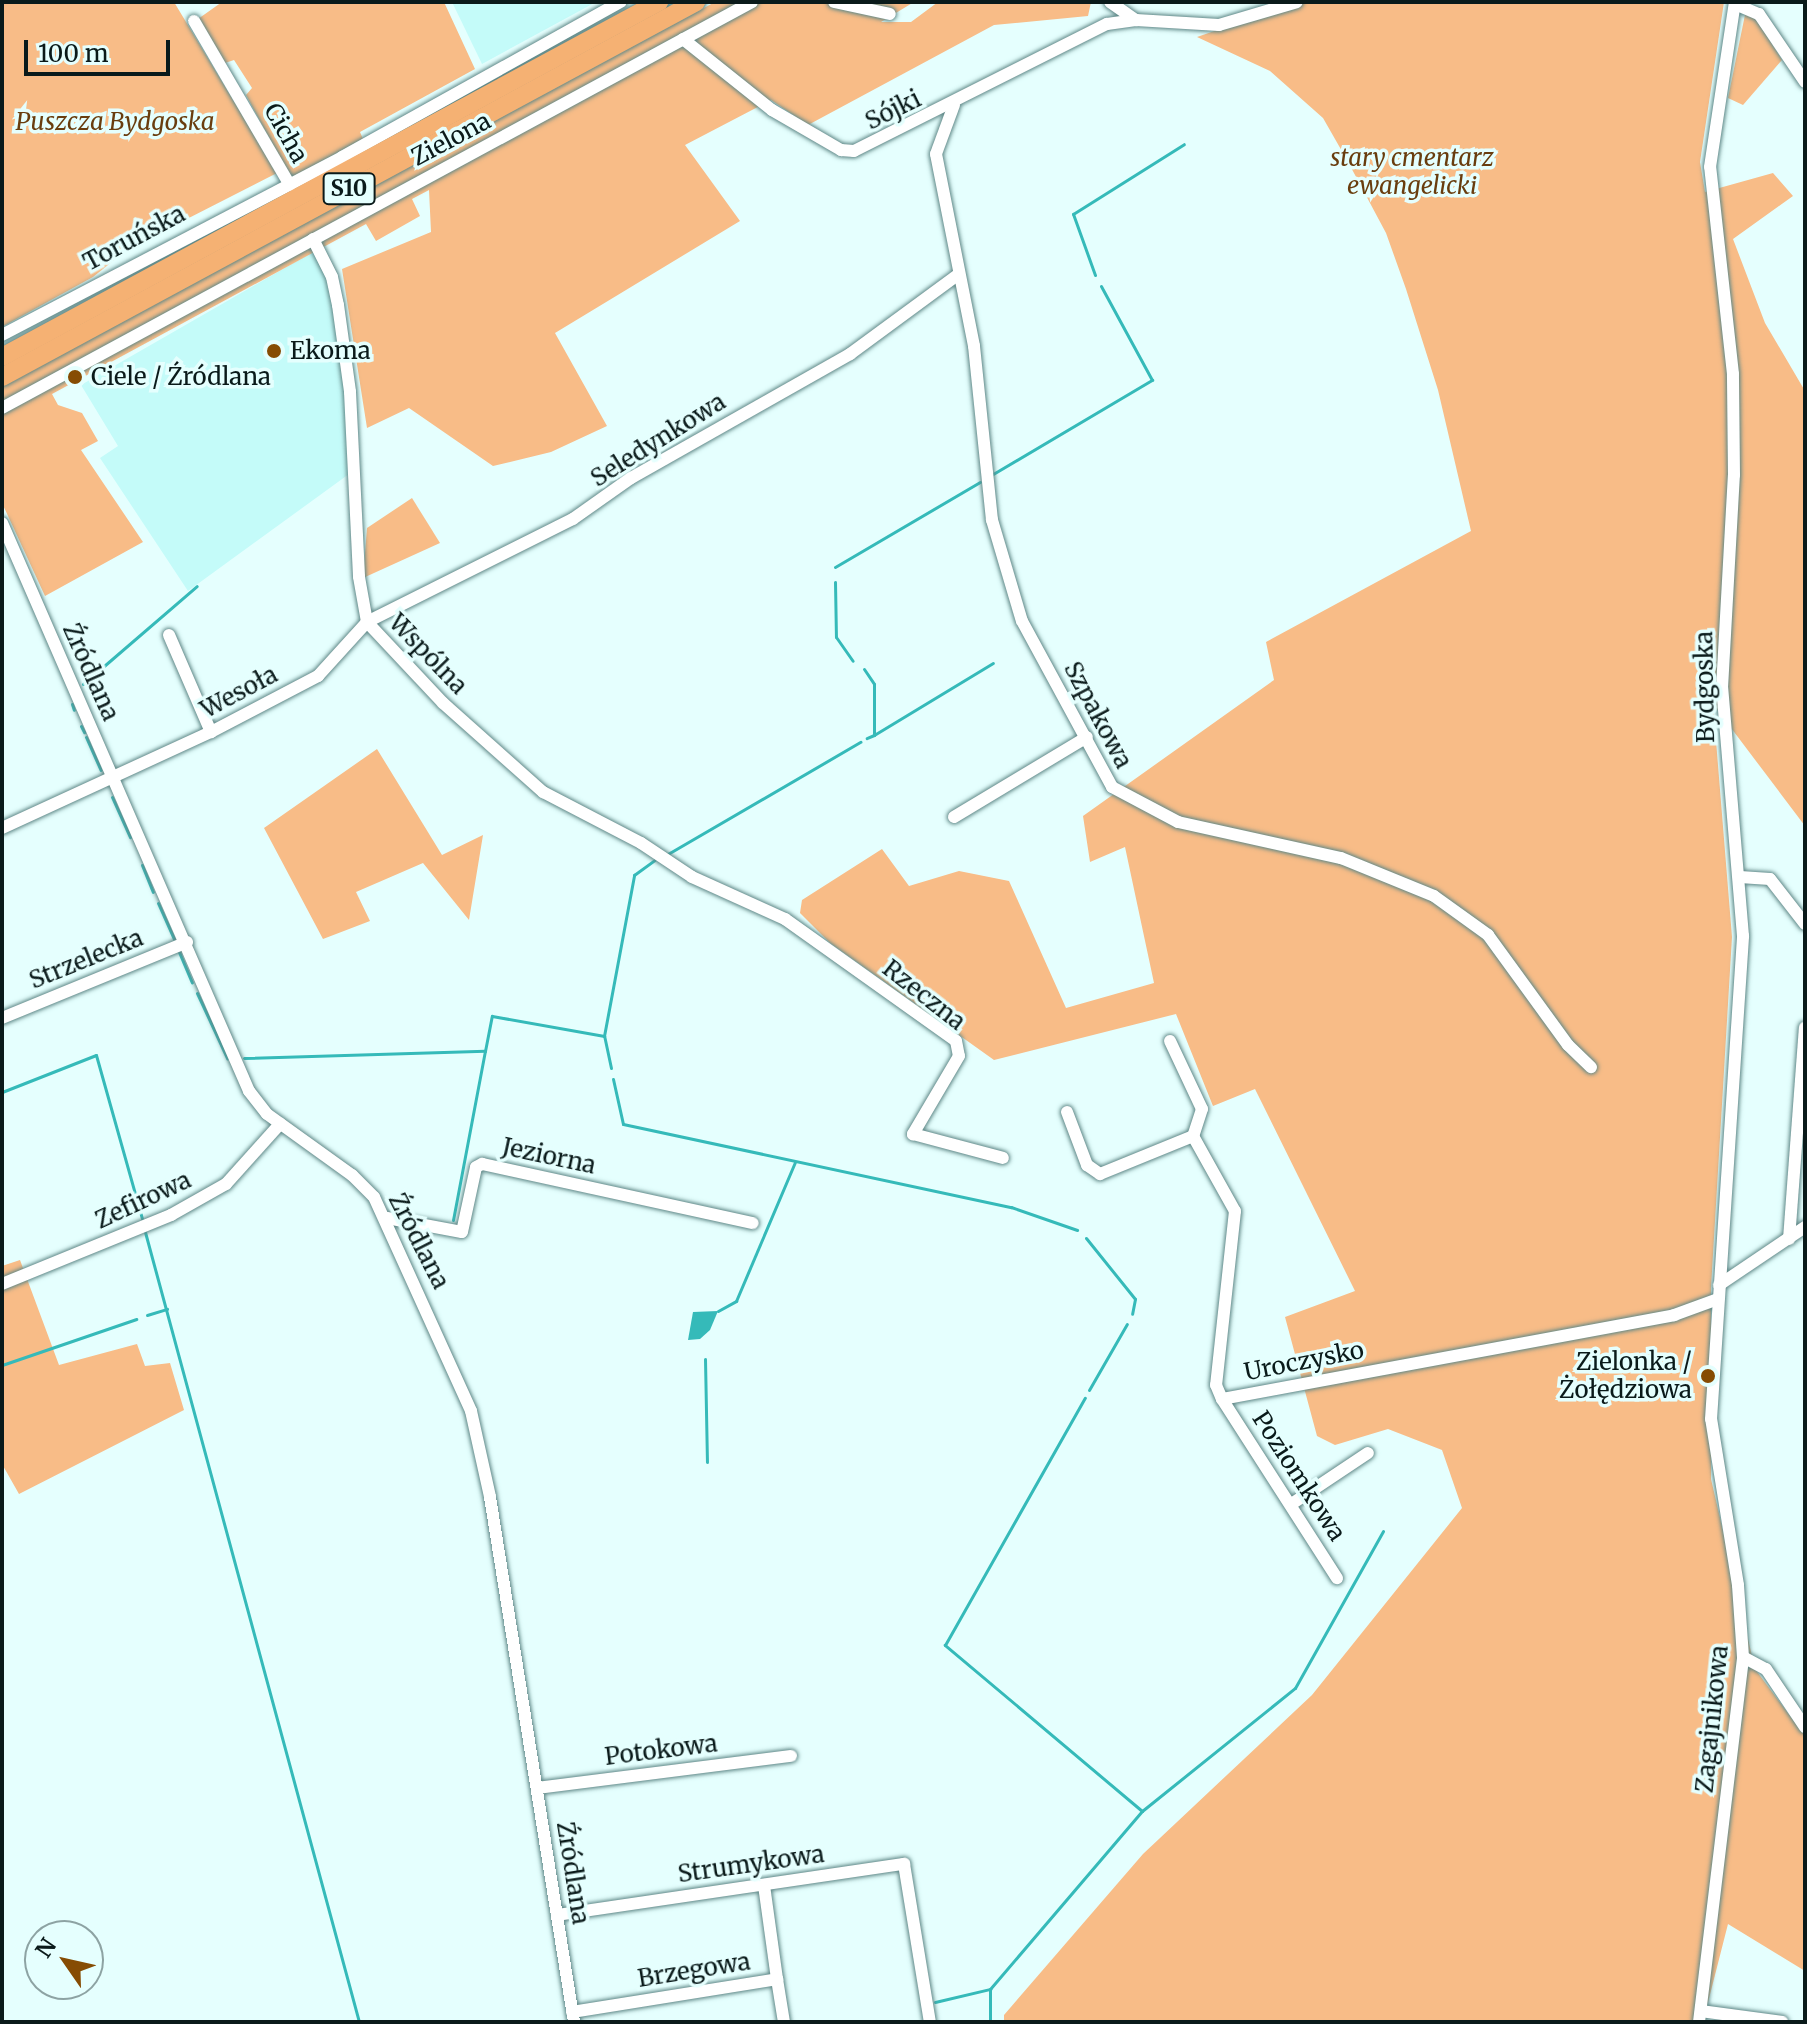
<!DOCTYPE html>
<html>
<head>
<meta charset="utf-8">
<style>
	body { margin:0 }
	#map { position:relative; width:1807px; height:2024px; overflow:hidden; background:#e5fffe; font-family:Merriweather,serif }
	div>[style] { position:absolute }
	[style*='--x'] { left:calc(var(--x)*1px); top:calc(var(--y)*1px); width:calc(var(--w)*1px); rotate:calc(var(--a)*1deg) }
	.built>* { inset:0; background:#c4fbf9 }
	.green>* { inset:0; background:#f8bc87 }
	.water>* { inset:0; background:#35bab9 }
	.stream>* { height:3px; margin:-1.5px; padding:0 1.5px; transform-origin:1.5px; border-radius:1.5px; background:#35bab9 }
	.roads { filter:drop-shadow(0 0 2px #5f8887) drop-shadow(0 0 2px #5f8887) }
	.minor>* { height:12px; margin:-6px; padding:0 6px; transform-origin:6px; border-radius:6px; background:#fff }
	.highway>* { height:18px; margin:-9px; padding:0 9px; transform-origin:9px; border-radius:9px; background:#f5b173 }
	.dots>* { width:22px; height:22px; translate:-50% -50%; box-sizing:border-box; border:4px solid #e5fffe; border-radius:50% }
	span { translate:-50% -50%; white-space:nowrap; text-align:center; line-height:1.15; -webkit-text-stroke:7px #e5fffe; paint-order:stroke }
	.shield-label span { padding:2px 6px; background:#e5fffe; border:2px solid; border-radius:6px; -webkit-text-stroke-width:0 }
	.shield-label { font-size:22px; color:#0a1a1a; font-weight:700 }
	.street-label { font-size:24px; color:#0a1a1a }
	.park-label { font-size:24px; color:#693d0e; font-style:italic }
	.poi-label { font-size:24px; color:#0a1a1a }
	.left { translate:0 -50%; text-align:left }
	.right { translate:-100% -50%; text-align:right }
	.frame { position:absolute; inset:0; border:4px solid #0a1a1a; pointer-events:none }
	.north { position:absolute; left:24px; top:1920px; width:80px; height:80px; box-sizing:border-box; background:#e5fffe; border:2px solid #8da3a3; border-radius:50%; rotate:304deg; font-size:22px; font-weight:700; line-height:32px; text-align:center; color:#0a1a1a }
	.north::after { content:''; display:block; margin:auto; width:28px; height:36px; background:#864c03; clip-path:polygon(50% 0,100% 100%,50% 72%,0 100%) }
	.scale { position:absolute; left:24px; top:40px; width:146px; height:36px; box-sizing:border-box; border:4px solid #0a1a1a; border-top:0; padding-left:10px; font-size:24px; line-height:28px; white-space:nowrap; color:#0a1a1a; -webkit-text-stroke:6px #e5fffe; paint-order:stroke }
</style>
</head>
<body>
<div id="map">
	<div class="built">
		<i style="clip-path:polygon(452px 2px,596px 2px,482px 64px)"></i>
		<i style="clip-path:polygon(318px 249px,326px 262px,350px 392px,349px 474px,188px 591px,100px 458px,118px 446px,81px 385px)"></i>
	</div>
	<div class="green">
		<i style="clip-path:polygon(2px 2px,174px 2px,277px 173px,128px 249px,93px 277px,2px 327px)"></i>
		<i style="clip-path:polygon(222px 2px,444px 2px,475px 69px,360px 132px,363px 139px,291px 178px,246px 95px,252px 88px,234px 60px,225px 63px,198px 19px)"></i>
		<i style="clip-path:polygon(715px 2px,914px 2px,881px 22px,911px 22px,938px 2px,1091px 2px,1088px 16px,994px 25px,808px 125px,771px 100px,685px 145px,740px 221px,555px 333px,607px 426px,551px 452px,493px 466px,409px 408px,367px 428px,342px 269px,431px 232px,429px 190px,412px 199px,420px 216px,376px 241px,366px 224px,52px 394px,58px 405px,82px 413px,98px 441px,81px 450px,143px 542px,45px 596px,2px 503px,2px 386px)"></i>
		<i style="clip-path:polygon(1298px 2px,1724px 2px,1700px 162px,1705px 192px,1773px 173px,1793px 196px,1733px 239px,1765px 323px,1805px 391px,1805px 826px,1713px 704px,1732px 937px,1711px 1288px,1711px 1479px,1755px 1669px,1805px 1736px,1805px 1971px,1728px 1924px,1703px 2022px,1004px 2022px,1004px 2015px,1143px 1854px,1312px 1695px,1462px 1508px,1442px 1450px,1388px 1429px,1335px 1445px,1317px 1436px,1285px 1317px,1355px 1291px,1255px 1089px,1213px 1106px,1176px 1014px,994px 1060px,830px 943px,800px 913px,802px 900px,882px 849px,909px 886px,959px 871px,1009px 881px,1066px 1008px,1154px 983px,1125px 847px,1090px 862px,1083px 816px,1274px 680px,1266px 642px,1471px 531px,1438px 390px,1406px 289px,1386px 233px,1347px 160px,1323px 118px,1270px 71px,1197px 37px)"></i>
		<i style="clip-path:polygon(1747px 5px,1782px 60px,1743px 105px,1728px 98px)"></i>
		<i style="clip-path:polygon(412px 498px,440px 543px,363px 578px,367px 528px)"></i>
		<i style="clip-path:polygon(377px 749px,442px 855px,483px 835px,469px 920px,423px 863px,356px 892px,370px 921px,323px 939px,264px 828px)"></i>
		<i style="clip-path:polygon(20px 1260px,59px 1365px,137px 1344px,145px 1366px,170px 1363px,184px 1410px,19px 1494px,2px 1464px,2px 1266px)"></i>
	</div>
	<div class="water">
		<i style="clip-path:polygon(718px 1311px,710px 1330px,700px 1339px,688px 1340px,693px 1312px)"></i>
	</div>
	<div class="stream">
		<i style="--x:1095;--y:275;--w:65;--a:-109.8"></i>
		<i style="--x:1073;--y:214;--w:131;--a:-32.2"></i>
		<i style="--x:993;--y:474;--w:185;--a:-30.6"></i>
		<i style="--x:1152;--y:380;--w:107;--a:-118.5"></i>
		<i style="--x:835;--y:567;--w:168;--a:-30.4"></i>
		<i style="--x:835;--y:582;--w:55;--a:89"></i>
		<i style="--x:836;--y:637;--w:29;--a:55"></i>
		<i style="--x:864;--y:669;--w:18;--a:56"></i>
		<i style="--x:874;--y:684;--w:51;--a:90"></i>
		<i style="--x:874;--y:735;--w:8;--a:157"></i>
		<i style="--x:83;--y:684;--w:150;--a:-40.7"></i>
		<i style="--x:72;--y:704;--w:6;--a:72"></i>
		<i style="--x:81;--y:726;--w:7;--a:63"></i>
		<i style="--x:874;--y:735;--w:139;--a:-31.2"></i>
		<i style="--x:86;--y:737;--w:36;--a:66"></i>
		<i style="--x:112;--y:797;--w:44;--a:65.8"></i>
		<i style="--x:666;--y:855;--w:225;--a:-30.2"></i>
		<i style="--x:142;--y:865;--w:29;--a:68"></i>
		<i style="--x:158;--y:903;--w:39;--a:66"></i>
		<i style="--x:179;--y:952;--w:33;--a:67"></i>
		<i style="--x:197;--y:993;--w:72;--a:65.2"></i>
		<i style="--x:244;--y:1058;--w:241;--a:-1.7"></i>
		<i style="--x:485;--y:1051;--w:36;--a:-79"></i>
		<i style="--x:492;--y:1016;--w:114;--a:10.1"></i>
		<i style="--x:611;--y:1068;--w:33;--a:-102"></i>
		<i style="--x:604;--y:1036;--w:164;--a:-79.4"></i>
		<i style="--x:634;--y:875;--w:27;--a:-36"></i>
		<i style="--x:613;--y:1079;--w:46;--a:77.5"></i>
		<i style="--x:623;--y:1124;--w:397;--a:12.1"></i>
		<i style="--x:1011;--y:1207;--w:70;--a:19.2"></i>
		<i style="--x:2;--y:1092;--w:101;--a:-21.5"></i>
		<i style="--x:96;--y:1055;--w:170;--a:74.3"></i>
		<i style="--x:453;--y:1220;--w:172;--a:-79.3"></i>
		<i style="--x:145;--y:1232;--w:818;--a:74.84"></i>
		<i style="--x:1086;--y:1238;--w:78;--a:51.2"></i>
		<i style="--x:1135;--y:1299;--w:15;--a:101"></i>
		<i style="--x:718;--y:1311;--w:21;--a:-29"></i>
		<i style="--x:736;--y:1301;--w:151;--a:-67"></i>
		<i style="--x:147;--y:1315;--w:21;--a:-17"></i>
		<i style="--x:705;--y:1359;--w:103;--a:88.9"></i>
		<i style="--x:2;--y:1365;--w:142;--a:-18.9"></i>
		<i style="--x:1089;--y:1390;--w:76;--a:-60.1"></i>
		<i style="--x:1142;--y:1811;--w:196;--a:-38.8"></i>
		<i style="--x:1295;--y:1688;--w:180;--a:-60.7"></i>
		<i style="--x:935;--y:2002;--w:57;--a:-13.3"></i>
		<i style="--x:990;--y:2022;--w:33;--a:-90"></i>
		<i style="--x:990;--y:1989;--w:234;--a:-49.5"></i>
		<i style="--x:1142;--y:1811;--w:258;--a:-139.9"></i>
		<i style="--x:945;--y:1645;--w:284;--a:-60.5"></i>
	</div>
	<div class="roads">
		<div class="minor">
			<i style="--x:834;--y:2;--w:57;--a:12.1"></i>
			<i style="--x:1110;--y:2;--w:32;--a:35"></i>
			<i style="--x:1735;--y:4;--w:26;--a:23"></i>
			<i style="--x:1759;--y:14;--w:82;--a:55.9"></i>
			<i style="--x:194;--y:21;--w:190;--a:59.7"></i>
			<i style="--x:683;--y:39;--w:114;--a:38.6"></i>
			<i style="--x:772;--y:110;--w:80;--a:30.1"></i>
			<i style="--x:841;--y:150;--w:13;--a:4"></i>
			<i style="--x:854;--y:151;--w:283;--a:-26.7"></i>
			<i style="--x:1107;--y:24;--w:29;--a:-8"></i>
			<i style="--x:1136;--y:20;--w:83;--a:3.4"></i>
			<i style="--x:1219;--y:25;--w:81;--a:-16.4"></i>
			<i style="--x:954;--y:105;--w:52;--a:110.2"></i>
			<i style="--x:936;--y:154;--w:196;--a:78.8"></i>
			<i style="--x:974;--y:346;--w:175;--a:84.1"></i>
			<i style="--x:992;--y:520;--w:105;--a:73.5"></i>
			<i style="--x:1022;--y:621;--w:189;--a:61.5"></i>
			<i style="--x:1112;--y:787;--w:75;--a:27.9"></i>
			<i style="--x:1178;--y:822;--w:167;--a:12.5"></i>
			<i style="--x:1341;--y:858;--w:100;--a:22.2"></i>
			<i style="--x:1434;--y:896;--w:67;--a:35.8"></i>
			<i style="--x:1488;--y:935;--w:136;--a:54"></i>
			<i style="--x:1568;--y:1045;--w:32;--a:44"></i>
			<i style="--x:313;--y:239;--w:42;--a:63.4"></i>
			<i style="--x:332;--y:277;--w:29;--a:78"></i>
			<i style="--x:338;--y:305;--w:88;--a:82.1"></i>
			<i style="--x:350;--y:392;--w:185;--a:87.2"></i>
			<i style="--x:359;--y:577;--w:46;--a:79.9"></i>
			<i style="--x:367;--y:622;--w:111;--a:46.8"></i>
			<i style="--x:443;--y:703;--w:134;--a:41.7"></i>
			<i style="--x:543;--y:792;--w:110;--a:27.5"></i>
			<i style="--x:641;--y:843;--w:61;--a:33.7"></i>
			<i style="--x:692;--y:877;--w:102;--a:24.3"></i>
			<i style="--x:785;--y:919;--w:210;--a:35.5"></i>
			<i style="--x:956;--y:1041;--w:15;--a:79"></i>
			<i style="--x:959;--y:1056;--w:91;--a:120.5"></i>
			<i style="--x:913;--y:1134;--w:93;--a:14.9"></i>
			<i style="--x:2;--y:335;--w:384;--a:-27.6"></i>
			<i style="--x:342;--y:157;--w:319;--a:-29.1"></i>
			<i style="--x:2;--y:408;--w:853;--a:-28.43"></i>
			<i style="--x:2;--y:523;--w:619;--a:66.5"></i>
			<i style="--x:249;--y:1091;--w:29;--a:52"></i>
			<i style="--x:267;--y:1114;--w:105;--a:35.7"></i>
			<i style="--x:352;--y:1175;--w:31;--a:45"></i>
			<i style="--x:374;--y:1197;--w:235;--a:65.6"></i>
			<i style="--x:471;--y:1411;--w:88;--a:77.5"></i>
			<i style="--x:490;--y:1497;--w:532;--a:80.91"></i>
			<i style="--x:169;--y:635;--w:106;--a:66.6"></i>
			<i style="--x:954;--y:817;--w:155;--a:-31"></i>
			<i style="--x:2;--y:828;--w:230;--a:-24.7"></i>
			<i style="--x:211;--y:732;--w:121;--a:-27.6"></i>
			<i style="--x:318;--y:676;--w:73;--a:-47.8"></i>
			<i style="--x:367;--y:622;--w:230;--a:-26.6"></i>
			<i style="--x:573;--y:519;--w:71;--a:-35.3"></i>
			<i style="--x:631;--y:478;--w:252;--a:-29.5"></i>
			<i style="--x:850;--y:354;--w:135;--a:-36.3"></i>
			<i style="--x:1740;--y:877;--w:30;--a:4"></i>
			<i style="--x:1770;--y:879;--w:57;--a:52.1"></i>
			<i style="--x:2;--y:1018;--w:200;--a:-22.3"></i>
			<i style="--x:1170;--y:1041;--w:75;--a:64.8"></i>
			<i style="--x:1202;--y:1109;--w:28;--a:108"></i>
			<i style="--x:1193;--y:1136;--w:86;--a:60.8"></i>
			<i style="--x:1235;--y:1211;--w:175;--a:96.2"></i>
			<i style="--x:1216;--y:1385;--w:15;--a:67"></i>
			<i style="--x:1222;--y:1399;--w:460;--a:-10.5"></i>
			<i style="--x:1674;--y:1315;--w:47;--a:-20"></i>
			<i style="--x:1067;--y:1112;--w:57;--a:69.3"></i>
			<i style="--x:1087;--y:1165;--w:16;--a:35"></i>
			<i style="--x:1100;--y:1174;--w:100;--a:-22.2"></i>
			<i style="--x:387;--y:1218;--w:76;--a:10.6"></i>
			<i style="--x:462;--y:1232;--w:66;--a:-77.8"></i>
			<i style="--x:476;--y:1167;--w:7;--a:-27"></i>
			<i style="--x:482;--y:1164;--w:277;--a:12.3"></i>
			<i style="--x:1789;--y:1239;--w:212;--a:-85.7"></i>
			<i style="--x:2;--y:1284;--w:183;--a:-22.2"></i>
			<i style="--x:171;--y:1215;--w:63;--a:-29.4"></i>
			<i style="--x:226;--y:1184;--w:81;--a:-48"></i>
			<i style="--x:1719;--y:1285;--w:104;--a:-34"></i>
			<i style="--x:1222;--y:1399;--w:213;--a:57.3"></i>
			<i style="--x:1293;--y:1503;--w:90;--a:-33.7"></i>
			<i style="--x:1743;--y:1657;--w:26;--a:28"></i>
			<i style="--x:1766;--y:1669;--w:70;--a:56.1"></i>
			<i style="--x:537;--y:1788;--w:256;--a:-7.2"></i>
			<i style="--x:557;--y:1915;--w:351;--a:-8.4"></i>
			<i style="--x:904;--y:1864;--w:160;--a:80.7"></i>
			<i style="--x:777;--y:1979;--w:44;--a:80.8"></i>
			<i style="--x:1701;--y:2011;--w:82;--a:7.7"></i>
			<i style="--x:572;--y:2012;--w:208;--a:-9.1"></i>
			<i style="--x:777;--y:1979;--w:95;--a:-97.9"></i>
			<i style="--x:1699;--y:2022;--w:368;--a:-83.1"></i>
			<i style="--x:1743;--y:1657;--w:72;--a:-94"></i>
			<i style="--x:1738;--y:1585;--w:168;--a:-99.2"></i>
			<i style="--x:1711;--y:1419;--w:484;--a:-86.2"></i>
			<i style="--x:1743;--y:936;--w:249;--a:-94.8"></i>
			<i style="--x:1722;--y:688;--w:213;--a:-86.8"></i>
			<i style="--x:1734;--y:475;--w:101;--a:-90.6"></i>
			<i style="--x:1733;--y:374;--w:208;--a:-96.3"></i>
			<i style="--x:1710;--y:167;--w:167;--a:-81.4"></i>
		</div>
		<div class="highway">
			<i style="--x:2;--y:357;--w:747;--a:-28.38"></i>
			<i style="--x:2;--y:377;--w:789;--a:-28.38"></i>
		</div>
	</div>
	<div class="dots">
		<i style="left:274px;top:351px;background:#864c03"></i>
		<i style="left:75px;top:377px;background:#864c03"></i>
		<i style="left:1708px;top:1376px;background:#864c03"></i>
	</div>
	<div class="shield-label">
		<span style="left:349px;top:189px">S10</span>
	</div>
	<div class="street-label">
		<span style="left:893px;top:110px;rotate:-26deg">Sójki</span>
		<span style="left:286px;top:133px;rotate:61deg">Cicha</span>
		<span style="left:451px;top:139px;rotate:-28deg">Zielona</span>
		<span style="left:134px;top:238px;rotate:-28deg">Toruńska</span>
		<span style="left:658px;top:440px;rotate:-32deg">Seledynkowa</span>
		<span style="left:428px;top:654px;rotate:46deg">Wspólna</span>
		<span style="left:91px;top:672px;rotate:66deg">Źródlana</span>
		<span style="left:1705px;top:687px;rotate:-91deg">Bydgoska</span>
		<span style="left:239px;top:692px;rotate:-28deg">Wesoła</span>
		<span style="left:1098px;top:715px;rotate:62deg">Szpakowa</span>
		<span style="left:86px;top:959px;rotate:-22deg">Strzelecka</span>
		<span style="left:924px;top:995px;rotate:38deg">Rzeczna</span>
		<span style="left:549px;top:1156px;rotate:12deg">Jeziorna</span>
		<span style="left:143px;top:1200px;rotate:-25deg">Zefirowa</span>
		<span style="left:419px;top:1241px;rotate:63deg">Źródlana</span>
		<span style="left:1304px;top:1361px;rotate:-11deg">Uroczysko</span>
		<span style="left:1299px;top:1476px;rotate:57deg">Poziomkowa</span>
		<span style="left:1712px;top:1719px;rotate:-84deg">Zagajnikowa</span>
		<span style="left:661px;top:1750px;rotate:-7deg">Potokowa</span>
		<span style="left:751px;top:1864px;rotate:-8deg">Strumykowa</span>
		<span style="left:573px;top:1873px;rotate:81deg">Źródlana</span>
		<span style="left:694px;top:1970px;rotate:-9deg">Brzegowa</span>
	</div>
	<div class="park-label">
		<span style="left:115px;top:122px">Puszcza Bydgoska</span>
		<span style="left:1412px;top:172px">stary cmentarz<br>ewangelicki</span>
	</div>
	<div class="poi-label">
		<span class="left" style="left:290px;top:351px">Ekoma</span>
		<span class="left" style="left:91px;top:377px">Ciele / Źródlana</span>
		<span class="right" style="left:1692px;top:1376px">Zielonka /<br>Żołędziowa</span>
	</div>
	<div class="frame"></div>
	<div class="north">N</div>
	<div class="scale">100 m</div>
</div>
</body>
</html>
